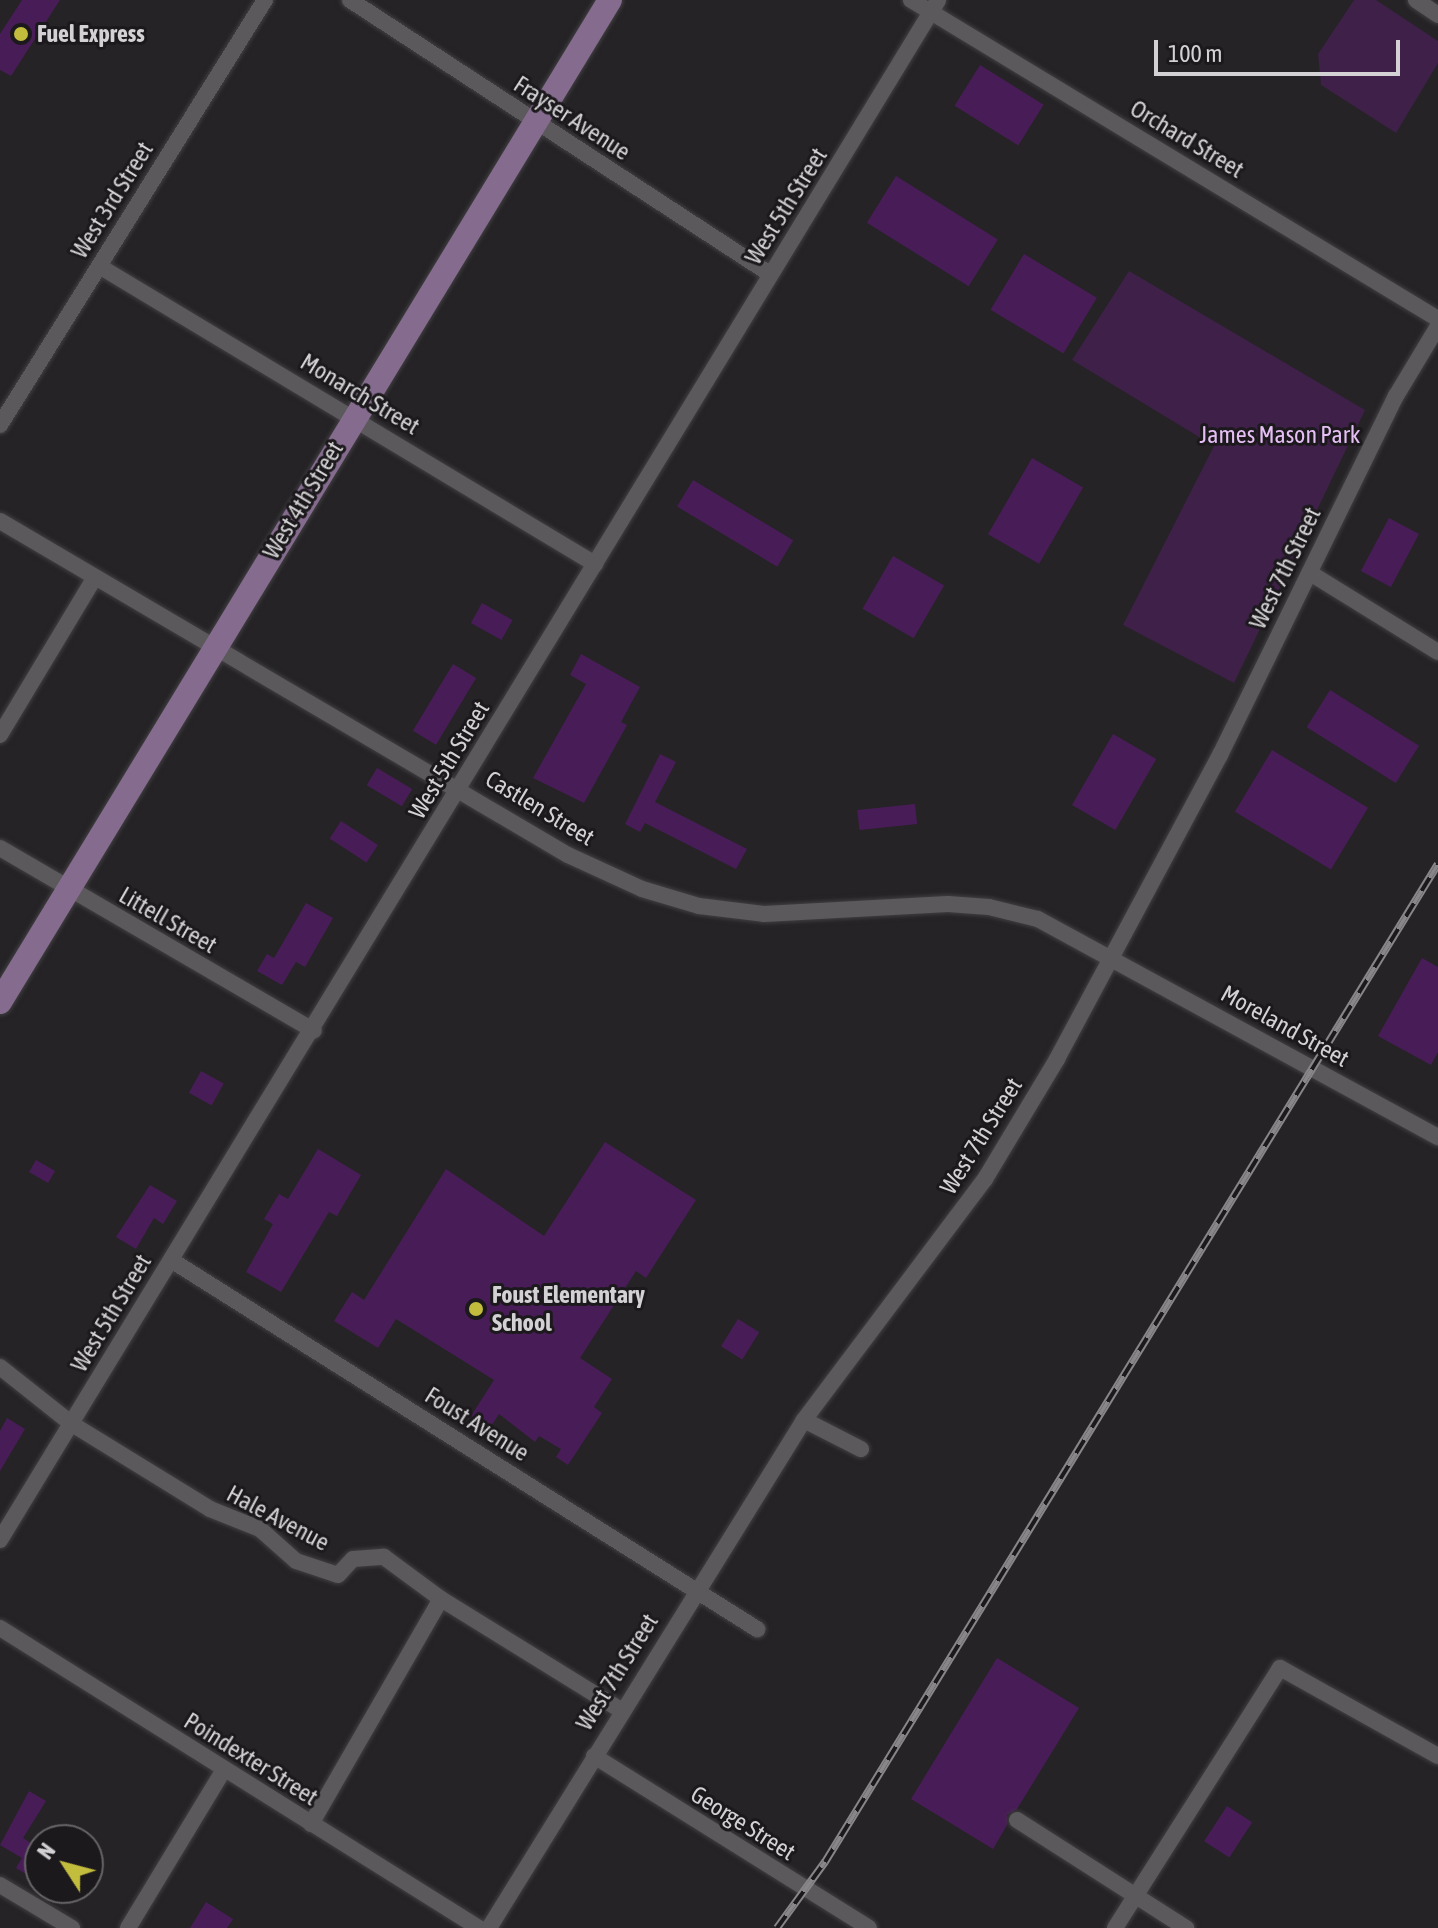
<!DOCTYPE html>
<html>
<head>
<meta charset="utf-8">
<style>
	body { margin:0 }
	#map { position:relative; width:1438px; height:1928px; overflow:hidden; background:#252326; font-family:"Asap Condensed",sans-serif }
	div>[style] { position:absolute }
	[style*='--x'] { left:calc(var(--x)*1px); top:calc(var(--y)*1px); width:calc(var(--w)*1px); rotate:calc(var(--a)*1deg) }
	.green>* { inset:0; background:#3e2049 }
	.building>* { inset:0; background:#481d57; transform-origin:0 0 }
	.roads { filter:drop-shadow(0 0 2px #413f42) drop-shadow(0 0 2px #413f42) }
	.street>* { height:16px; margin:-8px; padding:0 8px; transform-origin:8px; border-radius:8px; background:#5c595d }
	.primary>* { height:24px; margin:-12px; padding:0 12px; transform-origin:12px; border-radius:12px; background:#856c8f }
	.rail>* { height:8px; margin-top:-4px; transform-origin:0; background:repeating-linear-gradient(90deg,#1c191d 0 15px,#888688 0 30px); box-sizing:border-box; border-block:2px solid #888688 }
	.dots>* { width:22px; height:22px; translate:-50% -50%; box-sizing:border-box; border:4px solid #1c191d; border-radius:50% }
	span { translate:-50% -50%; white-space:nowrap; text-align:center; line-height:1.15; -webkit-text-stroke:6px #1c191d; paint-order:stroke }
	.poi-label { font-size:24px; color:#d3d1d3; font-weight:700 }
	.left { translate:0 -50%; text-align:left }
	.street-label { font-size:24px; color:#d3d1d3 }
	.park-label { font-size:24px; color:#e5bff4 }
	.north { position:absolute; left:24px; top:1824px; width:80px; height:80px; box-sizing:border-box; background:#1c191d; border:2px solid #656366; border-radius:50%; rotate:306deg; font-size:22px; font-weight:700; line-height:32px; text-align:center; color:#d3d1d3 }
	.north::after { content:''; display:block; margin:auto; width:28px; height:36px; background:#c3bd3e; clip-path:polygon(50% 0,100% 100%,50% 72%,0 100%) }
	.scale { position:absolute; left:1154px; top:40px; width:246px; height:36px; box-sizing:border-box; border:4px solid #d3d1d3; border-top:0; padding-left:10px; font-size:24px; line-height:28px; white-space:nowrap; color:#d3d1d3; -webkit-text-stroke:6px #1c191d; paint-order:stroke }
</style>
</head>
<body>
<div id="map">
	<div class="green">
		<i style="clip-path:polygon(1354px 0,1376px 0,1438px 41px,1438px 63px,1396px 133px,1321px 85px,1318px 54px)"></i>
		<i style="clip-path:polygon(1129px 271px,1365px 410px,1234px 683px,1123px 625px,1214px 446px,1072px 360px)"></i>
	</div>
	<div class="building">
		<i style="clip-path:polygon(22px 0,60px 0,11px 76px,0 70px,0 34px)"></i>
		<i style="left:980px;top:65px;width:75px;height:48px;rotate:32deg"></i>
		<i style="left:896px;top:176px;width:120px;height:55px;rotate:32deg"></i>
		<i style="left:1024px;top:254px;width:85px;height:65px;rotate:31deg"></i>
		<i style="left:1032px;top:458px;width:59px;height:88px;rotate:30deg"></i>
		<i style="left:693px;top:480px;width:117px;height:31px;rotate:31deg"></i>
		<i style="left:1389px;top:518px;width:34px;height:60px;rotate:28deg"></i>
		<i style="left:893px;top:556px;width:59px;height:61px;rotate:30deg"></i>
		<i style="left:482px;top:603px;width:35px;height:23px;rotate:29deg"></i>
		<i style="clip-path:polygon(581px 654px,640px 687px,621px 722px,627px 725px,584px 803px,533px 778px,586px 684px,570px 675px)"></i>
		<i style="left:453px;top:664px;width:27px;height:78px;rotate:31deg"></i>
		<i style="left:1330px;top:690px;width:105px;height:44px;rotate:32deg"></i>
		<i style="left:1113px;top:734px;width:50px;height:82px;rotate:30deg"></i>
		<i style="left:1272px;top:750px;width:112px;height:72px;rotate:31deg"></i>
		<i style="clip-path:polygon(660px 754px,676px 762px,655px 802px,747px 849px,736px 869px,645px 823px,640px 832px,625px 824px)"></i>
		<i style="left:377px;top:768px;width:41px;height:20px;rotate:31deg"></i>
		<i style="left:915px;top:804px;width:20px;height:58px;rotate:84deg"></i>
		<i style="left:341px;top:821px;width:44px;height:21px;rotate:33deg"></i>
		<i style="clip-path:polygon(306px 903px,333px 918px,305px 967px,296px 962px,282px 985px,257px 971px,267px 954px,274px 958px)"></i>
		<i style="clip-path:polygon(1422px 958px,1438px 967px,1438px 1052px,1431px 1065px,1378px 1036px)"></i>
		<i style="left:201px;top:1071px;width:26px;height:25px;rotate:29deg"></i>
		<i style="clip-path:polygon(605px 1142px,696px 1200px,646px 1278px,636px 1271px,580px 1358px,612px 1379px,594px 1407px,602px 1413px,568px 1465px,556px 1457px,561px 1449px,539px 1436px,535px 1442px,499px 1414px,490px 1428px,471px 1416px,494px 1380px,396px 1319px,378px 1348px,334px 1321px,352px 1292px,364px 1300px,446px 1169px,544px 1236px)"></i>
		<i style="clip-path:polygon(318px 1149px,361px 1175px,337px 1216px,329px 1212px,281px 1292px,246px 1272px,273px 1224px,264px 1219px,279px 1194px,288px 1199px)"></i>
		<i style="left:36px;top:1160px;width:22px;height:14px;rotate:30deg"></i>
		<i style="clip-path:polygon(150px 1185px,177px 1201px,163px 1224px,154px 1218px,136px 1249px,116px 1237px)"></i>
		<i style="left:738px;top:1319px;width:25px;height:32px;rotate:32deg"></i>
		<i style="clip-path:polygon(7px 1418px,25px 1429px,0 1471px,0 1431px)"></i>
		<i style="clip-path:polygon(997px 1658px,1079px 1708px,1017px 1809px,1007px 1815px,1007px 1825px,993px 1849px,911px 1799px)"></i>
		<i style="clip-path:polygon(29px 1791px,46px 1801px,23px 1838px,40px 1849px,40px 1866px,33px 1878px,16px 1868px,22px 1858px,0 1845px)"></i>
		<i style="left:1227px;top:1806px;width:30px;height:42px;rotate:33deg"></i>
		<i style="clip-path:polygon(206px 1902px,233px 1919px,227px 1928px,190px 1928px)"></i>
	</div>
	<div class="roads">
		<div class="street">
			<i style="--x:350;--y:0;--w:501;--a:33.12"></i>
			<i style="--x:911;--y:0;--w:616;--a:31.19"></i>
			<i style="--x:1416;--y:0;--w:27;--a:34"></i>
			<i style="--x:99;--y:266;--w:579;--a:31"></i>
			<i style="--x:0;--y:425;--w:501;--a:-58.06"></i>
			<i style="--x:0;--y:521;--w:659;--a:30.46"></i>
			<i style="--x:568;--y:855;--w:81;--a:24.7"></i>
			<i style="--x:642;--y:889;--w:59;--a:16.6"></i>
			<i style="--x:699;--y:906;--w:65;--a:7"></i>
			<i style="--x:764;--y:914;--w:184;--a:-3.1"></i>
			<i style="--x:948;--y:904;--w:41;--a:4.2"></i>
			<i style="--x:989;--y:907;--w:50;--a:13.8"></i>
			<i style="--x:1038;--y:919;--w:456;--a:28.6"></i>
			<i style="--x:1310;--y:573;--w:150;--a:31.7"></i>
			<i style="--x:0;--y:735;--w:184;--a:-59"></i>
			<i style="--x:0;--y:848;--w:363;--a:30.2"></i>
			<i style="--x:171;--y:1260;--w:693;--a:32.2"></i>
			<i style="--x:0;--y:1367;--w:92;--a:38.4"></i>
			<i style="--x:72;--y:1424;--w:162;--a:31.6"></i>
			<i style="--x:210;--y:1509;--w:54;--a:21.8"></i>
			<i style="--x:260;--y:1529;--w:48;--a:41.6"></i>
			<i style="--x:296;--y:1561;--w:44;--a:18.4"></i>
			<i style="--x:338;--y:1575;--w:22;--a:-47"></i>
			<i style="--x:353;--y:1559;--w:31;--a:-4"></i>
			<i style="--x:384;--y:1557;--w:71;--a:36.4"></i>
			<i style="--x:441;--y:1599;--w:211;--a:31.7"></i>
			<i style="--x:804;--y:1420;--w:64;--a:27"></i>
			<i style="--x:0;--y:1540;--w:1803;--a:-58.65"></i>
			<i style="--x:0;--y:1628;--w:565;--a:32.06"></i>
			<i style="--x:594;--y:1756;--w:324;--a:32"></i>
			<i style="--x:1017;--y:1820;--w:201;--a:32.6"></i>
			<i style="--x:311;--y:1824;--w:260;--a:-60"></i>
			<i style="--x:0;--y:1885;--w:84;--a:30.8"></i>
			<i style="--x:128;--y:1928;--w:184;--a:-58.8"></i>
			<i style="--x:489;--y:1928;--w:598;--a:-58.2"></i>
			<i style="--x:804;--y:1420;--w:301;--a:-53.1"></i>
			<i style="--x:985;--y:1179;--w:140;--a:-59"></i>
			<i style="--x:1057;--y:1059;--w:345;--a:-61.8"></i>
			<i style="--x:1220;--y:755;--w:400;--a:-63.9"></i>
			<i style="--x:1396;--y:396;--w:82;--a:-59"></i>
			<i style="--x:1115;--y:1928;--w:308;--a:-57.6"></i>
			<i style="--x:1280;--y:1668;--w:181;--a:29.1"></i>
		</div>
		<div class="primary">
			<i style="--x:0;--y:1002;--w:1173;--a:-58.67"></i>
		</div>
	</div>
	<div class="rail">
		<i style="--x:777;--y:1928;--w:82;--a:-54"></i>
		<i style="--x:825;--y:1862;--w:1171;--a:-58.44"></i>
	</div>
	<div class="dots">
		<i style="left:21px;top:34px;background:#c3bd3e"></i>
		<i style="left:476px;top:1309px;background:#c3bd3e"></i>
	</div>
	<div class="poi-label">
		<span class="left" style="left:37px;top:34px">Fuel Express</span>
		<span class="left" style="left:492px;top:1309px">Foust Elementary<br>School</span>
	</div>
	<div class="street-label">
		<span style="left:572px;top:118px;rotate:33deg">Frayser Avenue</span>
		<span style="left:1187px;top:139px;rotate:31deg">Orchard Street</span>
		<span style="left:112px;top:200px;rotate:-58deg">West 3rd Street</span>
		<span style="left:786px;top:206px;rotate:-58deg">West 5th Street</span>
		<span style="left:360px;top:394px;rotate:31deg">Monarch Street</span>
		<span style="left:303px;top:500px;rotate:-59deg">West 4th Street</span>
		<span style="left:1285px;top:568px;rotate:-64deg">West 7th Street</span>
		<span style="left:449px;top:760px;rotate:-59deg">West 5th Street</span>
		<span style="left:540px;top:808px;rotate:31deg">Castlen Street</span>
		<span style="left:168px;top:920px;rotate:30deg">Littell Street</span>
		<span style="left:1285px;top:1026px;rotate:29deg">Moreland Street</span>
		<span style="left:981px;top:1136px;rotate:-58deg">West 7th Street</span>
		<span style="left:111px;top:1313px;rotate:-59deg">West 5th Street</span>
		<span style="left:477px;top:1424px;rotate:32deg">Foust Avenue</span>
		<span style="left:278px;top:1518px;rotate:28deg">Hale Avenue</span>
		<span style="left:617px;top:1672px;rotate:-58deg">West 7th Street</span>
		<span style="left:251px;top:1759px;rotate:32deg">Poindexter Street</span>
		<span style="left:743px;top:1823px;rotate:32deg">George Street</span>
	</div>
	<div class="park-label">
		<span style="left:1280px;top:435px">James Mason Park</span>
	</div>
	<div class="north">N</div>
	<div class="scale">100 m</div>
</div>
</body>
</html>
